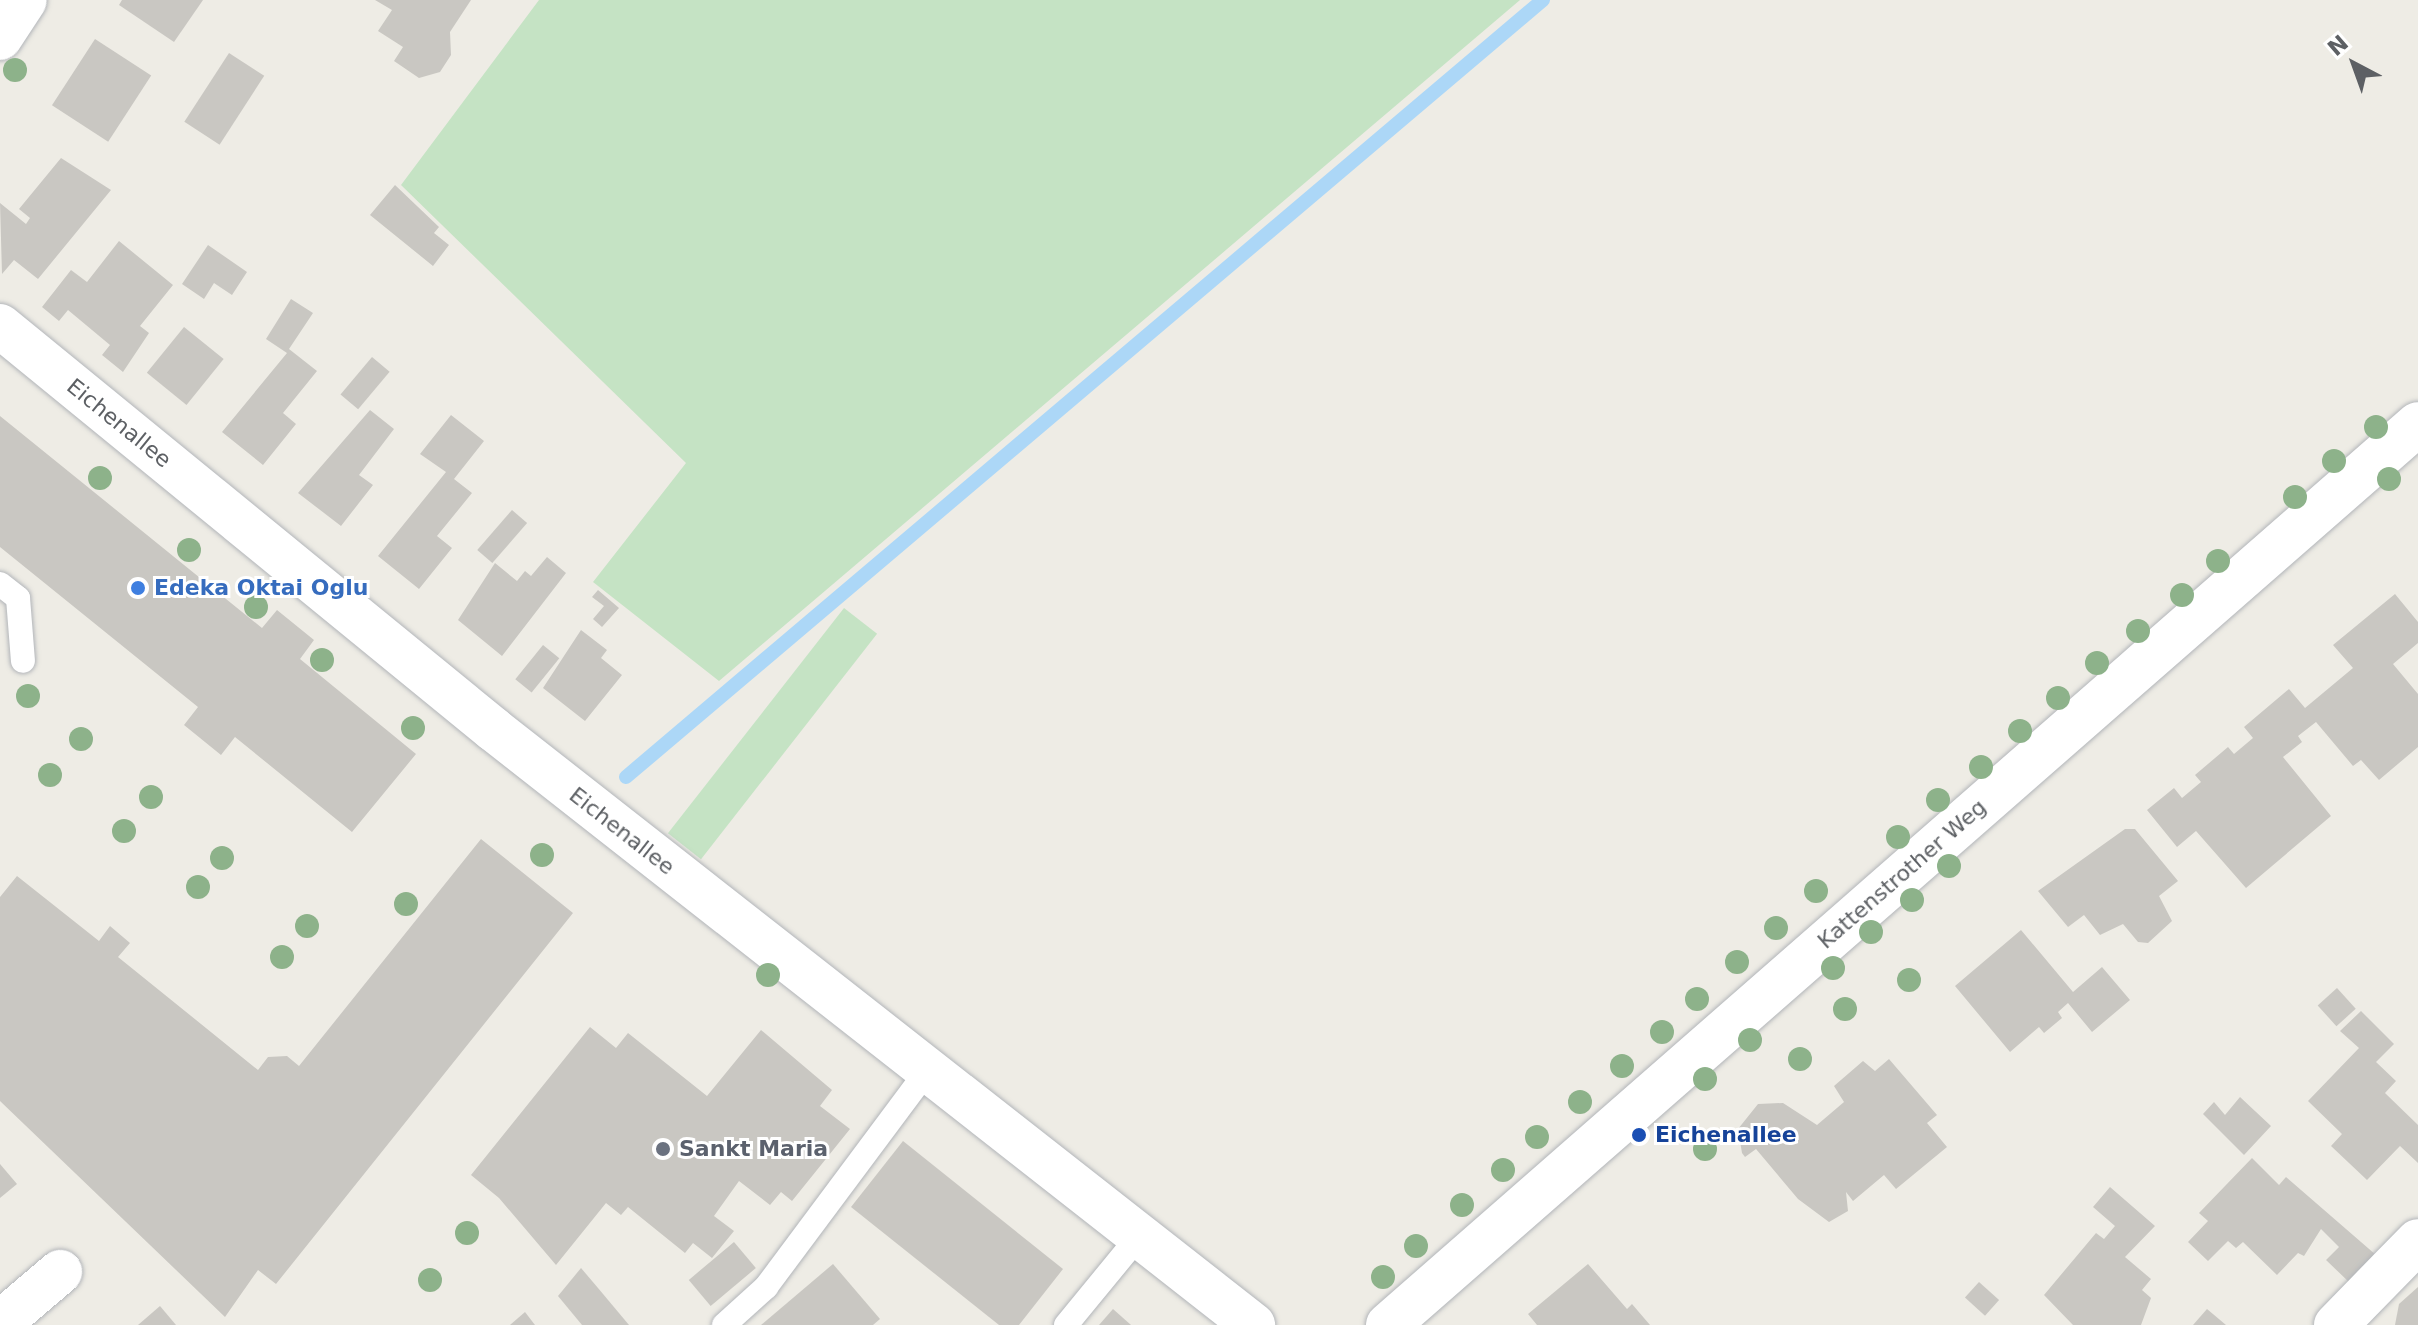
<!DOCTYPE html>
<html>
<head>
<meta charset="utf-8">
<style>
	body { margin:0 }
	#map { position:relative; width:2418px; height:1325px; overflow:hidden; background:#eeece5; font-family:"DejaVu Sans",sans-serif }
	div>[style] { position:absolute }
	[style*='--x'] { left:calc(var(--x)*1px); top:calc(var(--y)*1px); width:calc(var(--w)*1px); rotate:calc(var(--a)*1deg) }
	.green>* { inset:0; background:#c5e3c4; transform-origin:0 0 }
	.stream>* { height:14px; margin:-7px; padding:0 7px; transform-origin:7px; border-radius:7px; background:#acd7f7 }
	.building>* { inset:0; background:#c9c7c2; transform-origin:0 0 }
	.roads { filter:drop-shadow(0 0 2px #b2b5b9) drop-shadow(0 0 2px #b2b5b9) }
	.service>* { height:24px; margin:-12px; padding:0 12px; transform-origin:12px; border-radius:12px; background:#fff }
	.minor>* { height:44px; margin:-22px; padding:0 22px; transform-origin:22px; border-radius:22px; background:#fff }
	.tertiary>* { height:44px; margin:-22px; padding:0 22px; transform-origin:22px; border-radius:22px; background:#fff }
	.trees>* { width:24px; height:24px; margin:-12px; border-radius:50%; background:#8db28a }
	.dots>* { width:22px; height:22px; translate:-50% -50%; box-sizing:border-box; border:4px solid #fff; border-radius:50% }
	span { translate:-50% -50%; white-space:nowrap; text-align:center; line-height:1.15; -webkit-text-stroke:6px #fff; paint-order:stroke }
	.street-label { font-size:22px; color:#5d6064 }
	.shop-label { font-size:22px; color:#366cbe; font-weight:700 }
	.left { translate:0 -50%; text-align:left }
	.transit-label { font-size:22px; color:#164399; font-weight:700 }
	.worship-label { font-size:22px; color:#5b616d; font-weight:700 }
	.north { position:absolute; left:2314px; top:24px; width:80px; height:80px; -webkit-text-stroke:6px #fff; paint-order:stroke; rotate:319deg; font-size:22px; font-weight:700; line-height:32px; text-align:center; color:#5d6064 }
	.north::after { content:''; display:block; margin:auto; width:28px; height:36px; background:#5d6064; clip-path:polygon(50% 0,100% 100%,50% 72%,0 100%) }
</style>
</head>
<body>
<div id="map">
	<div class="green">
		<i style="clip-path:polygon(539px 0,1520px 0,719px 681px,593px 582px,686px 463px,401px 185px)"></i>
		<i style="left:844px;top:608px;width:42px;height:286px;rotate:38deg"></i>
	</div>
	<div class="stream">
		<i style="--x:626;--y:777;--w:1202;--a:-40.28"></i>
	</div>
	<div class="building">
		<i style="clip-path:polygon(122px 0,203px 0,174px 42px,119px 5px)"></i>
		<i style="clip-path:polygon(375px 0,471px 0,450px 32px,451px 55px,440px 72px,419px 78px,394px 61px,403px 47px,378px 31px,392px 10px)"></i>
		<i style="left:95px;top:39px;width:67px;height:79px;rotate:33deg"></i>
		<i style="left:229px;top:53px;width:42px;height:82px;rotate:33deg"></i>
		<i style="clip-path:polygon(61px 158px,111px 190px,38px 279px,14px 260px,2px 274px,0 203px,26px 224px,30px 218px,19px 209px)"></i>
		<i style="clip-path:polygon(395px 185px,439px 227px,434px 233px,449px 245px,433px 266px,370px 215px)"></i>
		<i style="clip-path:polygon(119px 241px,173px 285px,140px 326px,149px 333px,123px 372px,102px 355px,110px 345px,68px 310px,59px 321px,42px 307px,71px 270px,87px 282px)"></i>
		<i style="clip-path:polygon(208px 245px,247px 272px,232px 295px,214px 283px,204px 299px,182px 284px)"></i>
		<i style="clip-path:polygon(291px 299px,313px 313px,289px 349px,317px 371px,283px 413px,296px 424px,263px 465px,222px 432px,287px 353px,266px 339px)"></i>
		<i style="left:184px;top:327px;width:51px;height:59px;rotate:39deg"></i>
		<i style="left:372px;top:357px;width:23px;height:49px;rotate:40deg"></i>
		<i style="clip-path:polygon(370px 410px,394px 429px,359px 475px,373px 485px,341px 526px,298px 493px)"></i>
		<i style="clip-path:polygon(451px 415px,484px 441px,454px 479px,472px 493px,437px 536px,452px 548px,419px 589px,378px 556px,446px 472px,420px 454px)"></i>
		<i style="clip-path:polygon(0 416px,262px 628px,277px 610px,314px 640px,300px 659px,416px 754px,352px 832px,235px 737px,221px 755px,184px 725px,198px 707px,0 547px)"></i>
		<i style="left:512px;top:510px;width:20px;height:53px;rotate:41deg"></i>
		<i style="clip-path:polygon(547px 557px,566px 573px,502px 656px,458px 620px,495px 563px,517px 581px,525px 571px,531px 576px)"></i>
		<i style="clip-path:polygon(598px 590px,619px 608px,602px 627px,593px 619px,604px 606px,592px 597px)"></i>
		<i style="clip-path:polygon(2395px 594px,2418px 622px,2418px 643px,2393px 664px,2418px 694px,2418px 747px,2379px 780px,2361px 760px,2353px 766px,2316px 722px,2298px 736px,2302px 742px,2283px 757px,2331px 816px,2246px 888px,2196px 831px,2177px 847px,2147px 810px,2174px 788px,2182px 798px,2201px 782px,2195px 775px,2228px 747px,2234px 754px,2253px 738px,2244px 727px,2289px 689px,2305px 708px,2353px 668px,2333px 645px)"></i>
		<i style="clip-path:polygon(581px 630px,607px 650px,601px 658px,622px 675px,585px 721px,543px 688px)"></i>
		<i style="left:543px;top:645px;width:21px;height:44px;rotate:39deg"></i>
		<i style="clip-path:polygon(2125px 829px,2135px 829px,2178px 881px,2159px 896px,2172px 921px,2148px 943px,2138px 942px,2123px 924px,2100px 935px,2084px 915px,2068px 927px,2038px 891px)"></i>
		<i style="clip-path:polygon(481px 839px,573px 913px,276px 1284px,258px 1270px,225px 1317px,0 1101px,0 897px,17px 876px,99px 941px,110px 926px,130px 943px,118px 957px,258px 1070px,268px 1057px,287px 1056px,299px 1066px)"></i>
		<i style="clip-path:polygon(2021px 930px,2073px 992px,2102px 967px,2130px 1000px,2092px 1032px,2068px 1003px,2058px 1012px,2062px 1018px,2044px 1033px,2039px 1027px,2010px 1052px,1955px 986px)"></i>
		<i style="left:2337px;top:988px;width:28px;height:26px;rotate:48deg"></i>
		<i style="clip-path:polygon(2361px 1011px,2394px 1044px,2376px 1062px,2396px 1081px,2385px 1093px,2418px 1125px,2418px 1163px,2400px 1146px,2367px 1180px,2331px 1146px,2342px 1134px,2308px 1101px,2359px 1048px,2340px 1031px)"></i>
		<i style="clip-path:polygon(590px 1027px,616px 1048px,628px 1033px,707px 1096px,761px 1030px,832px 1090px,820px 1106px,850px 1129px,792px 1201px,781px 1192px,770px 1205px,739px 1181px,714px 1216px,734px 1231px,712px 1258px,693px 1243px,685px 1253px,628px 1207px,621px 1215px,606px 1203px,556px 1265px,499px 1198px,471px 1175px)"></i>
		<i style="clip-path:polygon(1889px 1059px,1937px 1115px,1927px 1123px,1947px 1147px,1896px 1189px,1884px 1175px,1853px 1201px,1846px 1192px,1848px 1211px,1829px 1222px,1798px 1199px,1756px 1149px,1745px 1157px,1742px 1153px,1738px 1129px,1758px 1104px,1783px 1103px,1817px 1125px,1844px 1102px,1834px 1086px,1863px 1061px,1875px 1071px)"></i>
		<i style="clip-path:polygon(2240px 1097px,2271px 1126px,2244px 1155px,2203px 1114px,2214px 1102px,2225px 1115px)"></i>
		<i style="clip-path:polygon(903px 1141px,1063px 1269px,1019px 1325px,999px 1325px,851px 1207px)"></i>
		<i style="clip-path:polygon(2252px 1158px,2279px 1185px,2286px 1177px,2376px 1255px,2350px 1283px,2326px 1260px,2339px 1247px,2321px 1229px,2304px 1256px,2298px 1253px,2277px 1275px,2243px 1242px,2236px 1248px,2228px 1241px,2208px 1261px,2188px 1242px,2208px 1221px,2199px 1213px)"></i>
		<i style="clip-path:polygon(0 1164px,17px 1184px,0 1198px)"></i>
		<i style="clip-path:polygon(2110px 1187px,2155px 1226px,2125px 1257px,2151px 1279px,2142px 1290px,2151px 1298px,2141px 1325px,2073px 1325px,2044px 1295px,2096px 1233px,2104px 1239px,2115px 1226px,2093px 1207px)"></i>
		<i style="left:734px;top:1242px;width:34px;height:59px;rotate:50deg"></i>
		<i style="clip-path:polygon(833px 1264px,880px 1319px,873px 1325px,761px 1325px)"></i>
		<i style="clip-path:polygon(1588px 1264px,1627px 1309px,1632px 1304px,1650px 1325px,1537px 1325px,1528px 1314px)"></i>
		<i style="clip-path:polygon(581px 1268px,598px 1288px,629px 1325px,582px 1325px,558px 1296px)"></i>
		<i style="left:1979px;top:1282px;width:27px;height:21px;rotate:42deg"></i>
		<i style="clip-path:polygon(2418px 1287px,2418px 1325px,2395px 1325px,2399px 1304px)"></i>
		<i style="clip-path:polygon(160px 1306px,176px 1325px,138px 1325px)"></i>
		<i style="clip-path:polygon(1113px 1309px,1131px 1325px,1099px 1325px)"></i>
		<i style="clip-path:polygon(2207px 1309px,2226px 1325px,2193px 1325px)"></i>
		<i style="clip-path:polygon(525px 1312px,535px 1325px,510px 1325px)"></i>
	</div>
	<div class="roads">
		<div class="service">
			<i style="--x:0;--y:584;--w:23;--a:38"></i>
			<i style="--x:18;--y:598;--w:63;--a:85.5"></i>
			<i style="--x:724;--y:1325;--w:57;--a:-42.1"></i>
			<i style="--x:766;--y:1287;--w:271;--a:-53.3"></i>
			<i style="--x:1066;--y:1325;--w:115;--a:-50.6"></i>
		</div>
		<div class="minor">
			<i style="--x:0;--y:326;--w:637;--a:39.26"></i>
			<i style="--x:493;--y:729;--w:966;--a:38.1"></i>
			<i style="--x:0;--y:1323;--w:79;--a:-40.4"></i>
			<i style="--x:1388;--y:1325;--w:1368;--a:-41.18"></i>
			<i style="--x:2336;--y:1325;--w:117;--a:-45.7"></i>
		</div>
		<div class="tertiary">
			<i style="--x:0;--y:38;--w:45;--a:-56.7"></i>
		</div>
	</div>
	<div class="trees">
		<i style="left:15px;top:70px"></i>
		<i style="left:2376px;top:427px"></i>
		<i style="left:2334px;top:461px"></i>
		<i style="left:100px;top:478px"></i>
		<i style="left:2389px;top:479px"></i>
		<i style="left:2295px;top:497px"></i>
		<i style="left:189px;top:550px"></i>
		<i style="left:2218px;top:561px"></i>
		<i style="left:2182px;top:595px"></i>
		<i style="left:256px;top:607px"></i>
		<i style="left:2138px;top:631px"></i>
		<i style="left:322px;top:660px"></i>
		<i style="left:2097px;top:663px"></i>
		<i style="left:28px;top:696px"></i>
		<i style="left:2058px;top:698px"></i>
		<i style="left:413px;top:728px"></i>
		<i style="left:2020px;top:731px"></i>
		<i style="left:81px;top:739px"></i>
		<i style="left:1981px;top:767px"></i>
		<i style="left:50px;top:775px"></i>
		<i style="left:151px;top:797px"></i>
		<i style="left:1938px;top:800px"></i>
		<i style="left:124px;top:831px"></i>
		<i style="left:1898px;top:837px"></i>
		<i style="left:542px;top:855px"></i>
		<i style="left:222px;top:858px"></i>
		<i style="left:1949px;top:866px"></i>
		<i style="left:198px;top:887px"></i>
		<i style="left:1816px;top:891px"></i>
		<i style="left:1912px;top:900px"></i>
		<i style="left:406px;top:904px"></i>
		<i style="left:307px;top:926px"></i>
		<i style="left:1776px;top:928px"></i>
		<i style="left:1871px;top:932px"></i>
		<i style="left:282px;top:957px"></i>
		<i style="left:1737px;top:962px"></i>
		<i style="left:1833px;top:968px"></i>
		<i style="left:768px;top:975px"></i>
		<i style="left:1909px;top:980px"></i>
		<i style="left:1697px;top:999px"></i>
		<i style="left:1845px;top:1009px"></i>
		<i style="left:1662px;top:1032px"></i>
		<i style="left:1750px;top:1040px"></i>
		<i style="left:1800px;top:1059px"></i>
		<i style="left:1622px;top:1066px"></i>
		<i style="left:1705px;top:1079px"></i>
		<i style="left:1580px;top:1102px"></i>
		<i style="left:1537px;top:1137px"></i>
		<i style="left:1705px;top:1149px"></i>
		<i style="left:1503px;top:1170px"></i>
		<i style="left:1462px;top:1205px"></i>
		<i style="left:467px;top:1233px"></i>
		<i style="left:1416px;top:1246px"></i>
		<i style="left:1383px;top:1277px"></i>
		<i style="left:430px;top:1280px"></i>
	</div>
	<div class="dots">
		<i style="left:138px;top:588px;background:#3f7fe0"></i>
		<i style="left:1639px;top:1135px;background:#1a4fb4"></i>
		<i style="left:663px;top:1149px;background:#6b7280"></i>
	</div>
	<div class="street-label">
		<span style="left:119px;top:423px;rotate:39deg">Eichenallee</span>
		<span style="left:622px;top:831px;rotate:38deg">Eichenallee</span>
		<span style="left:1902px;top:874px;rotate:-41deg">Kattenstrother Weg</span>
	</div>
	<div class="shop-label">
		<span class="left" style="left:154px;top:588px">Edeka Oktai Oglu</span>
	</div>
	<div class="transit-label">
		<span class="left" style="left:1655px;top:1135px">Eichenallee</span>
	</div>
	<div class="worship-label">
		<span class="left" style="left:679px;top:1149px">Sankt Maria</span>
	</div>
	<div class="north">N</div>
</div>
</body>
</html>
